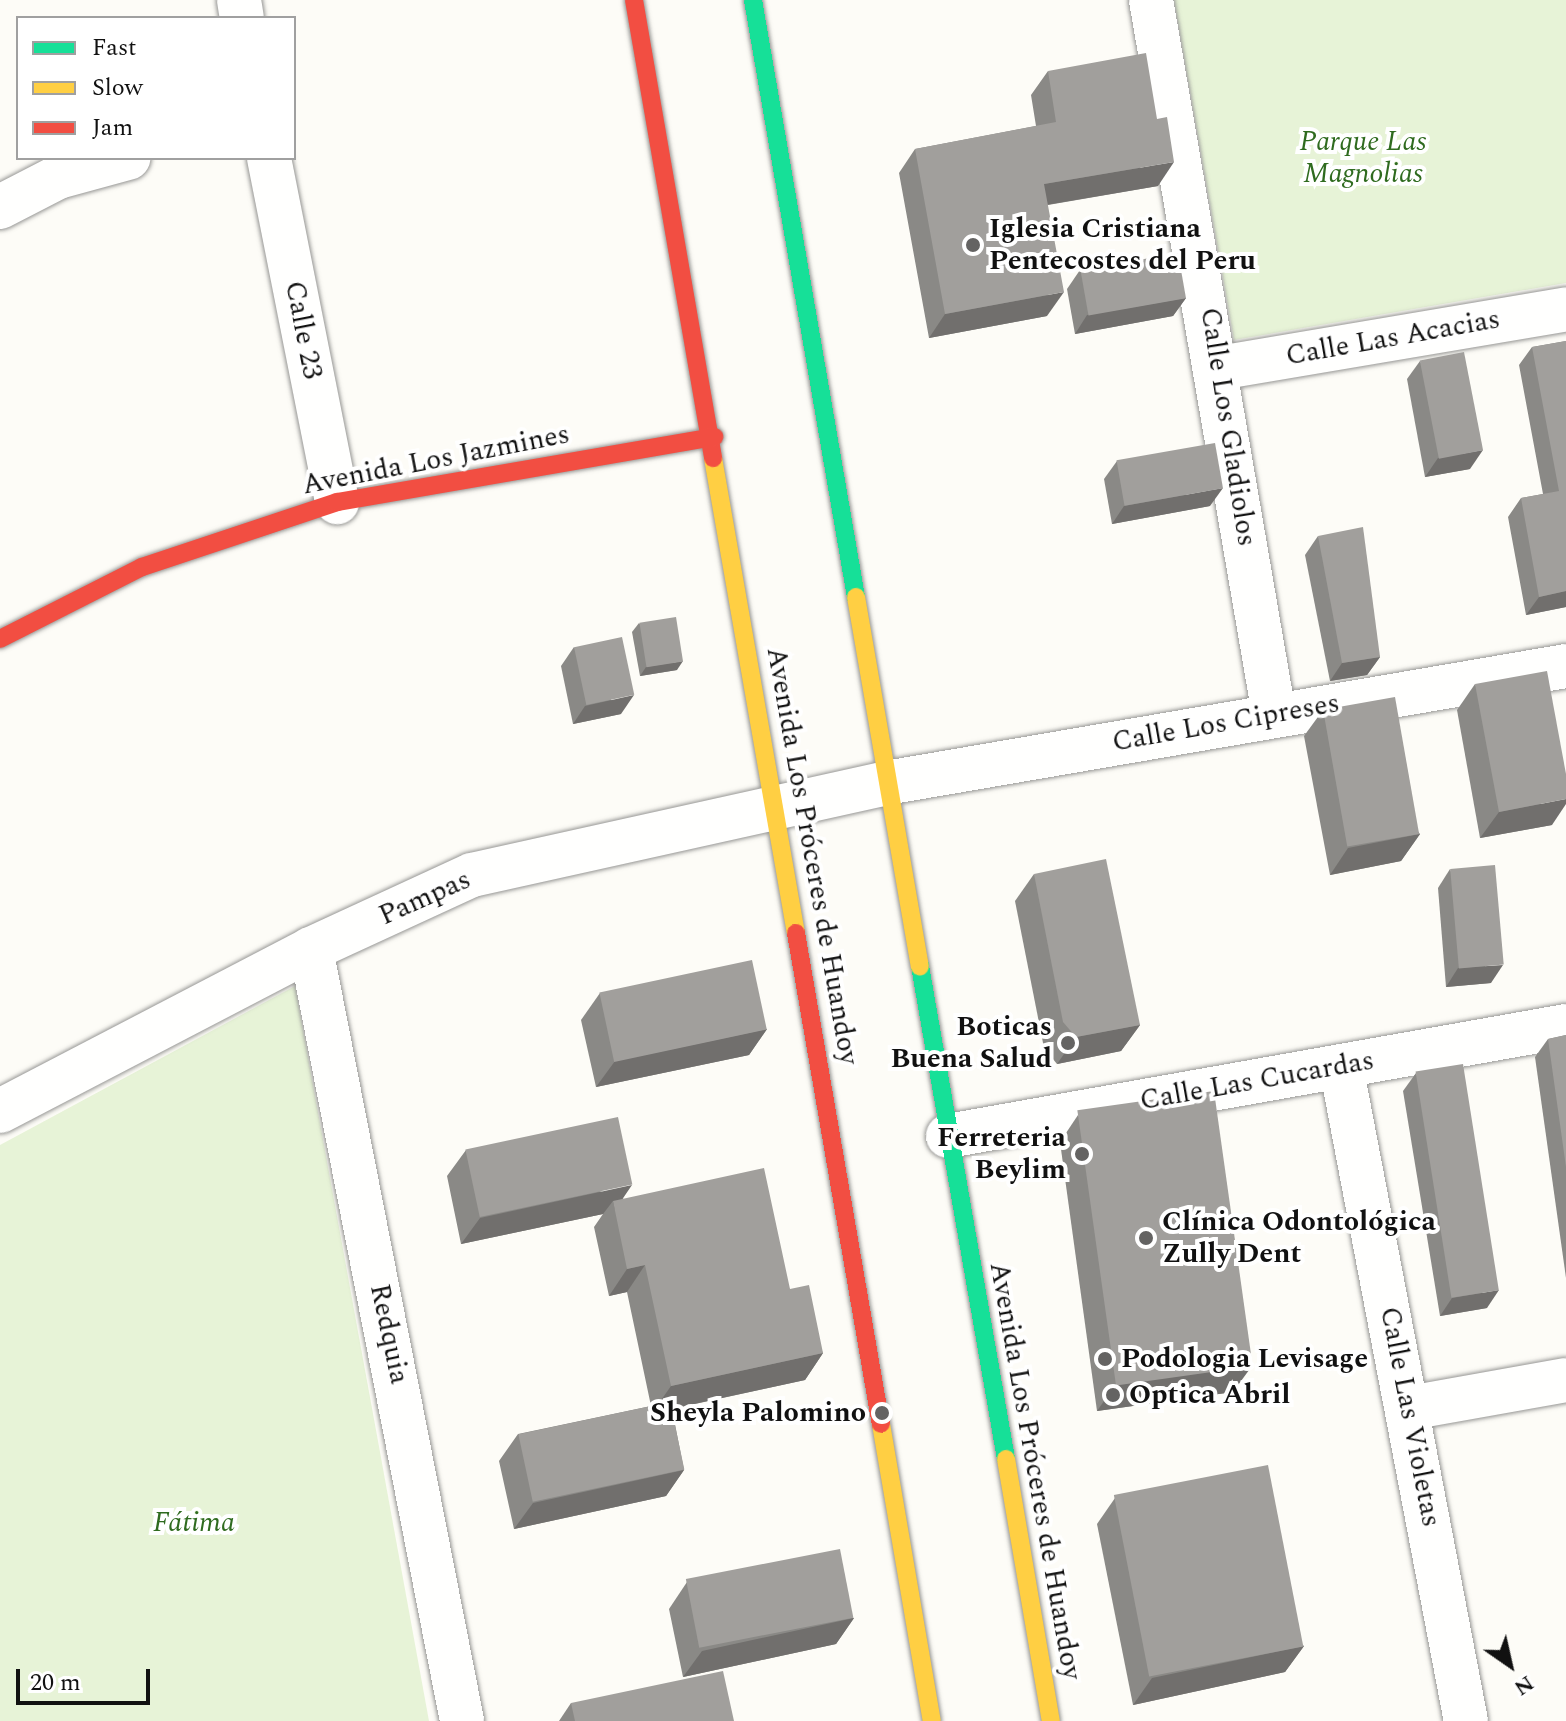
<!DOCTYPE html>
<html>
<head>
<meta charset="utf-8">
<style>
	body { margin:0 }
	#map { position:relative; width:1566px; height:1721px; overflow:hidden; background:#fdfcf7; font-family:Spectral,serif }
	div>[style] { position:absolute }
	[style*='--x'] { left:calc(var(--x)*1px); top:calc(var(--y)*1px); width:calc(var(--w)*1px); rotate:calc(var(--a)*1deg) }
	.green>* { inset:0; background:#e7f3d7 }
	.roads { filter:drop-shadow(0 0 2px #979795) drop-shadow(0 0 2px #979795) }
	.street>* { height:44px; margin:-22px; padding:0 22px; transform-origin:22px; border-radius:22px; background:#fffffe }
	.fast>* { height:18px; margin:-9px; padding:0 9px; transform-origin:9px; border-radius:9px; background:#16e098 }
	.slow>* { height:18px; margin:-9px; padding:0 9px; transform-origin:9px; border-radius:9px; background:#ffcf43 }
	.jam>* { height:18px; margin:-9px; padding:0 9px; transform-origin:9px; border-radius:9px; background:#f24e42 }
	.wall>* { inset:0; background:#8a8986 }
	.shaded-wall>* { inset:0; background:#716f6d }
	.building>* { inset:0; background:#a19f9c; transform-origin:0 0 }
	.dots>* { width:22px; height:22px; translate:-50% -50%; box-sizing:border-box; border:4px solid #fff; border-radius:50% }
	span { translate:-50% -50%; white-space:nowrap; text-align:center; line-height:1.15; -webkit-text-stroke:8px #fff; paint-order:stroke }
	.park-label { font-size:28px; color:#2f6b1f; font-style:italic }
	.poi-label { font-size:28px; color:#111; font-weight:700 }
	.left { translate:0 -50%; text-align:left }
	.right { translate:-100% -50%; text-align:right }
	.street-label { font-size:28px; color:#111 }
	.legend { position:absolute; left:16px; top:16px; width:280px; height:144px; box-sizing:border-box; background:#fff; border:2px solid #a0a0a0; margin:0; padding:10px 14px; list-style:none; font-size:24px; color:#111 }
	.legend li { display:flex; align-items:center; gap:16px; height:40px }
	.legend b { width:40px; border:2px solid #a0a0a0 }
	.north { position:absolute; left:1470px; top:1625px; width:80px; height:80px; -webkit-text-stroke:6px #fff; paint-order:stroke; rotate:146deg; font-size:22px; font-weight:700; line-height:32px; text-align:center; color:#111 }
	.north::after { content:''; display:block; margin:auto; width:28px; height:36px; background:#111; clip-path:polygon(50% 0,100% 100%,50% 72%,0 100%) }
	.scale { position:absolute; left:16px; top:1669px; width:134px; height:36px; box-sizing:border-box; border:4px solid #111; border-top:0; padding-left:10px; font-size:24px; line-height:28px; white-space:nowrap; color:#111; -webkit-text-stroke:6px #fff; paint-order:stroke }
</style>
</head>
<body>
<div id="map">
	<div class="green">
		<i style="clip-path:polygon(1174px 0,1566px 0,1566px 283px,1234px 340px)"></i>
		<i style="clip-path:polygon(295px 986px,429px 1721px,0 1721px,0 1145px)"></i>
	</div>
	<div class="roads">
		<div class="street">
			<i style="--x:239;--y:0;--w:18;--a:81"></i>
			<i style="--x:1151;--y:0;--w:725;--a:80.23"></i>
			<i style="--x:269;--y:158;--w:351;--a:78.8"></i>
			<i style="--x:0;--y:207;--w:65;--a:-27.3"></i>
			<i style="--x:58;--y:177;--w:73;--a:-15.2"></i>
			<i style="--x:1219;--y:368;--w:352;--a:-9.6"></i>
			<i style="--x:311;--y:949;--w:787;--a:78.93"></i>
			<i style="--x:1341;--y:1066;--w:667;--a:79.2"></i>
			<i style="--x:0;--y:1111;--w:351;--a:-27.5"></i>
			<i style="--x:311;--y:949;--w:177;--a:-24.7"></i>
			<i style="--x:472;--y:875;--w:424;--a:-12.5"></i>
			<i style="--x:886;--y:783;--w:690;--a:-9.76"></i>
			<i style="--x:948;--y:1136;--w:628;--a:-10.09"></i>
			<i style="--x:1409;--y:1408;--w:159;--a:-10.1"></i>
		</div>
		<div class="fast">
			<i style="--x:753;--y:0;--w:606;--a:80.21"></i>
			<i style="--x:920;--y:966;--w:500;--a:80.1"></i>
		</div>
		<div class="slow">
			<i style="--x:713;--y:458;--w:482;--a:80.1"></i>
			<i style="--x:856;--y:597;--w:375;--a:80.2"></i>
			<i style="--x:881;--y:1424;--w:301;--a:80.3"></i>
			<i style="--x:1006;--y:1459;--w:266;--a:80.3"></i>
		</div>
		<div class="jam">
			<i style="--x:634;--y:0;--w:465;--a:80.2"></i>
			<i style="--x:0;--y:639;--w:159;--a:-26.9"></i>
			<i style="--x:142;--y:567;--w:206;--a:-18.4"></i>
			<i style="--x:337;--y:502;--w:383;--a:-9.8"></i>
			<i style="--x:796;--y:933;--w:498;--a:80.2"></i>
		</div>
	</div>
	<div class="wall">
		<i style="clip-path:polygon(1048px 71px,1158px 186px,1048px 205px,1047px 316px,929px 338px,899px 173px,915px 149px,1036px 126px,1031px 95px)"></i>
		<i style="clip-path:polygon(1080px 270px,1186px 298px,1173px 316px,1075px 334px,1067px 289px)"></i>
		<i style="clip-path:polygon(1566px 341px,1566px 607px,1526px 615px,1508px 517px,1521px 498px,1543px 494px,1519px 365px,1532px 347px)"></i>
		<i style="clip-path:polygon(1420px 361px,1470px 469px,1425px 477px,1407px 379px)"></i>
		<i style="clip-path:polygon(1117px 461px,1210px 506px,1112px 524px,1104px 479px)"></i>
		<i style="clip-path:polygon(1318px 536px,1380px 657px,1367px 675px,1330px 681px,1305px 555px)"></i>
		<i style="clip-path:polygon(639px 623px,677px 670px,640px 676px,632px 632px)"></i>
		<i style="clip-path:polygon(574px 647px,621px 714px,573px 724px,561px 666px)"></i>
		<i style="clip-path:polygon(1475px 684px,1552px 825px,1480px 838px,1457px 710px)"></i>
		<i style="clip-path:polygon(1323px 710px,1420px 834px,1401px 861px,1330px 875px,1304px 736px)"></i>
		<i style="clip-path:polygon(1450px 869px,1491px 983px,1446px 987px,1438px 888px)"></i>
		<i style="clip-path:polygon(1034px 874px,1140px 1025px,1121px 1051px,1057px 1064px,1044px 1048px,1015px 901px)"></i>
		<i style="clip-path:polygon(600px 993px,767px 1029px,749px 1055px,596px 1087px,581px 1020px)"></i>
		<i style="clip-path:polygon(1566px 1035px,1566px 1278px,1535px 1057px,1548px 1039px)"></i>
		<i style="clip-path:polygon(1416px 1073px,1487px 1308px,1440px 1316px,1403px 1091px)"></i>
		<i style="clip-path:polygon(1078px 1115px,1233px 1392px,1097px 1411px,1060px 1142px)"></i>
		<i style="clip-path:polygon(466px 1150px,622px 1198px,790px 1289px,823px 1353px,805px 1380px,672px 1409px,684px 1470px,666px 1496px,514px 1529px,499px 1461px,518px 1434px,651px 1406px,627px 1292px,609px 1296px,594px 1227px,603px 1214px,461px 1244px,447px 1176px)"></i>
		<i style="clip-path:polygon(1115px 1498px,1304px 1646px,1285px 1672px,1133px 1705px,1097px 1524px)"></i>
		<i style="clip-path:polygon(687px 1582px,854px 1618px,836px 1644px,683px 1677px,669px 1609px)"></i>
		<i style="clip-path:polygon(571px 1703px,734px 1721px,559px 1721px)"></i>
	</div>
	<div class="shaded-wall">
		<i style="clip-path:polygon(1174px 162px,1158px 186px,1028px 208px,1044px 184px)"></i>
		<i style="clip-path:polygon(1064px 292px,1047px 316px,929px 338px,945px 314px)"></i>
		<i style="clip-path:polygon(1186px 298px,1173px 316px,1075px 334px,1087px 315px)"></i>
		<i style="clip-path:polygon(1483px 450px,1470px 469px,1425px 477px,1438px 458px)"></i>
		<i style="clip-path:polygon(1223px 488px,1210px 506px,1112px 524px,1124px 506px)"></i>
		<i style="clip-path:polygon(1566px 591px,1566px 607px,1526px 615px,1539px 597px)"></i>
		<i style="clip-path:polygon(1380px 657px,1367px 675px,1330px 681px,1342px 663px)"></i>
		<i style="clip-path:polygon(683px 661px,677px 670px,640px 676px,646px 667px)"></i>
		<i style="clip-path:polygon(634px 695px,621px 714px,573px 724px,585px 706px)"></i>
		<i style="clip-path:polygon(1566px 799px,1566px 804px,1552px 825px,1480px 838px,1499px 812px)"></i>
		<i style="clip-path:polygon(1420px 834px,1401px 861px,1330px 875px,1348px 848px)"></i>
		<i style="clip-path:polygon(1503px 965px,1491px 983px,1446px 987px,1458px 968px)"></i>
		<i style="clip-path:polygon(1140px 1025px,1121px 1051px,1057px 1064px,1076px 1037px)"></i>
		<i style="clip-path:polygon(767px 1029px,749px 1055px,596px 1087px,615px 1061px)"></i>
		<i style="clip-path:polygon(632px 1185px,615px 1210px,613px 1201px,603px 1214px,461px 1244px,480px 1218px)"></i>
		<i style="clip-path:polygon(645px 1265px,627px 1292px,609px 1296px,627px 1269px)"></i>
		<i style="clip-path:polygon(1499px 1290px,1487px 1308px,1440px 1316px,1452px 1298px)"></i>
		<i style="clip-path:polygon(823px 1353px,805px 1380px,652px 1413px,671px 1386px)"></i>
		<i style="clip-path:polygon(1252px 1366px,1233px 1392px,1097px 1411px,1116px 1384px)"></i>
		<i style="clip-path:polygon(684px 1470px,666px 1496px,514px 1529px,533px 1503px)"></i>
		<i style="clip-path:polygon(854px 1618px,836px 1644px,683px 1677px,702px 1651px)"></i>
		<i style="clip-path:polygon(1304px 1646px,1285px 1672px,1133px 1705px,1152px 1678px)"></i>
	</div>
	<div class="building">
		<i style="clip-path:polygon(1146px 53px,1157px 119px,1167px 117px,1174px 162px,1044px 184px,1064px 292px,945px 314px,915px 149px,1056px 122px,1048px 71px)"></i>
		<i style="left:1178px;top:253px;width:46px;height:99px;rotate:80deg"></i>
		<i style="clip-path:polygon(1566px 341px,1566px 591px,1539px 597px,1521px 498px,1559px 491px,1532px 347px)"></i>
		<i style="left:1464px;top:352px;width:100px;height:45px;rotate:79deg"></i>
		<i style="left:1215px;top:443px;width:46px;height:100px;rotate:80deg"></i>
		<i style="clip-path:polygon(1363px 527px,1380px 657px,1342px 663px,1318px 536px)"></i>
		<i style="left:676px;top:617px;width:45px;height:37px;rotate:81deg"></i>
		<i style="left:622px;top:637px;width:59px;height:49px;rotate:78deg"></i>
		<i style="clip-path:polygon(1547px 671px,1566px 774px,1566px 799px,1499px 812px,1475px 684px)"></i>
		<i style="left:1395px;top:697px;width:139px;height:73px;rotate:80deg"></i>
		<i style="clip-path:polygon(1106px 859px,1140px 1025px,1076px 1037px,1063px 1022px,1034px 874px)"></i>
		<i style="left:1495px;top:865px;width:100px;height:45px;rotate:85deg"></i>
		<i style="left:752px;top:960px;width:71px;height:156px;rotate:78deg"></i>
		<i style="clip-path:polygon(1566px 1035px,1566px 1167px,1548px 1039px)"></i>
		<i style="left:1463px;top:1064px;width:229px;height:48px;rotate:81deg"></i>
		<i style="left:1214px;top:1091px;width:278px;height:138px;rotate:82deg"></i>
		<i style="left:618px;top:1117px;width:69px;height:156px;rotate:78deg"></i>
		<i style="clip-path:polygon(764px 1168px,790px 1289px,809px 1285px,823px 1353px,671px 1386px,645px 1265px,627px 1269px,613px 1201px)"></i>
		<i style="left:670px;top:1402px;width:69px;height:155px;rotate:78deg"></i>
		<i style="left:1268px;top:1465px;width:185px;height:157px;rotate:79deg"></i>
		<i style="left:840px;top:1549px;width:70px;height:157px;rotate:79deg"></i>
		<i style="clip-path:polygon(723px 1671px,734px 1721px,575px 1721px,571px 1703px)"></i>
	</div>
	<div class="dots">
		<i style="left:973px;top:245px;background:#646362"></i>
		<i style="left:1068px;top:1043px;background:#646362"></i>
		<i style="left:1082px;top:1154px;background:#646362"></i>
		<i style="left:1146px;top:1238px;background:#646362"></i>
		<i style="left:1105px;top:1359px;background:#646362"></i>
		<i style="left:1113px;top:1395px;background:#646362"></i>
		<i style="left:882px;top:1413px;background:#646362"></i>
	</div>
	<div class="park-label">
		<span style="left:1363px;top:158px">Parque Las<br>Magnolias</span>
		<span style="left:194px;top:1523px">Fátima</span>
	</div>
	<div class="poi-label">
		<span class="left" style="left:989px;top:245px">Iglesia Cristiana<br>Pentecostes del Peru</span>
		<span class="right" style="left:1052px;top:1043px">Boticas<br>Buena Salud</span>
		<span class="right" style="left:1066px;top:1154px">Ferreteria<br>Beylim</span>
		<span class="left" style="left:1162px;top:1238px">Clínica Odontológica<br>Zully Dent</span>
		<span class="left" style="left:1121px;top:1359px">Podologia Levisage</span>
		<span class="left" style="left:1129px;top:1395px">Optica Abril</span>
		<span class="right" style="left:866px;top:1413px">Sheyla Palomino</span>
	</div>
	<div class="street-label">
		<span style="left:303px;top:330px;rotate:79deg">Calle 23</span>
		<span style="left:1393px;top:338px;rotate:-10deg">Calle Las Acacias</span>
		<span style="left:1228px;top:427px;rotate:81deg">Calle Los Gladiolos</span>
		<span style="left:436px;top:460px;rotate:-11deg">Avenida Los Jazmines</span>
		<span style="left:1226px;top:723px;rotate:-10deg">Calle Los Cipreses</span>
		<span style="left:812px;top:856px;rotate:80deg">Avenida Los Próceres de Huandoy</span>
		<span style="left:425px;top:898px;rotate:-24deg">Pampas</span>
		<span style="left:1257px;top:1081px;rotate:-10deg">Calle Las Cucardas</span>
		<span style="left:389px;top:1334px;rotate:78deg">Redquia</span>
		<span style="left:1410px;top:1417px;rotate:79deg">Calle Las Violetas</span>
		<span style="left:1035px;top:1471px;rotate:80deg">Avenida Los Próceres de Huandoy</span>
	</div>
	<ul class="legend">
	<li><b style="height:10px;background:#16e098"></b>Fast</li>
	<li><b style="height:10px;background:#ffcf43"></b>Slow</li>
	<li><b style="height:10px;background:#f24e42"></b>Jam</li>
	</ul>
	<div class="north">N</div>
	<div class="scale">20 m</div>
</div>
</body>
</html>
